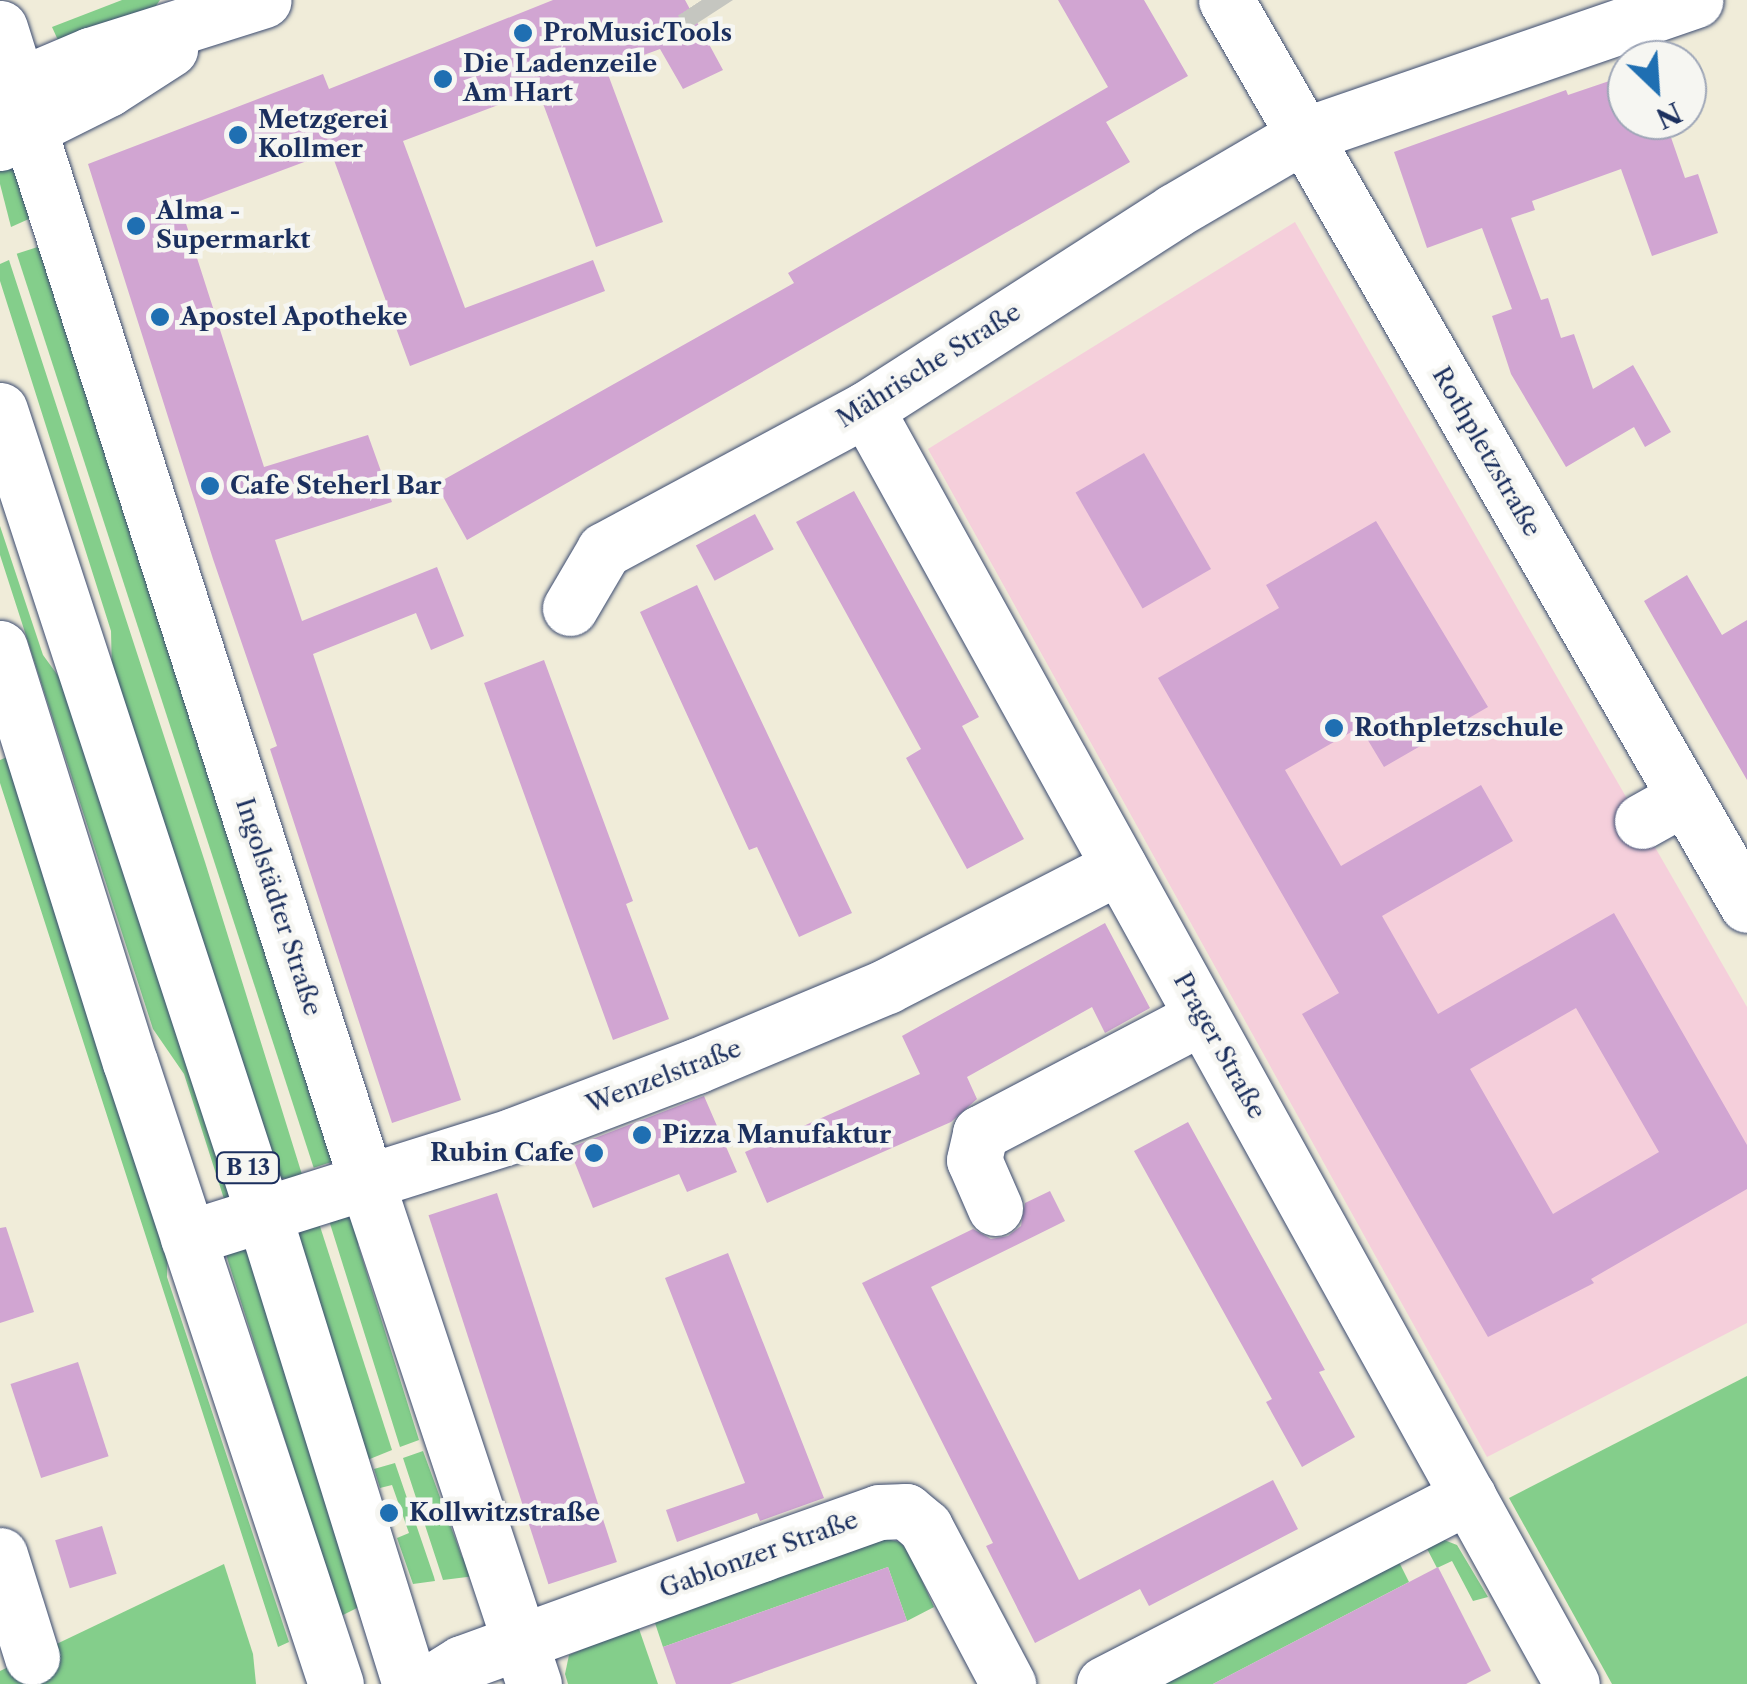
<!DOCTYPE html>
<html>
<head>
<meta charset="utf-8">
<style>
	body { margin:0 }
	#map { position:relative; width:1747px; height:1684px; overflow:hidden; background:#f0ecd9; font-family:"Libre Caslon Text",serif }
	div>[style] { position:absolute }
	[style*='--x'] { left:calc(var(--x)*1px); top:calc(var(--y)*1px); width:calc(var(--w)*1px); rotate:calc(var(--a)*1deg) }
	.built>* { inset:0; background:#f5cfdb }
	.green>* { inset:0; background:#84ce8b; transform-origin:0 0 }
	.building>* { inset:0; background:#d1a5d2; transform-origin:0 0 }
	.minor-tunnel>* { height:55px; margin-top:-27.5px; transform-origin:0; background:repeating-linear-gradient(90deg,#c5c6c0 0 55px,transparent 0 83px) }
	.roads { filter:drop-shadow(0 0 2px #3b4b70) drop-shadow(0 0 2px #3b4b70) }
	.minor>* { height:55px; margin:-27.5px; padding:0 27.5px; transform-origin:27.5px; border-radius:27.5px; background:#fff }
	.major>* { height:55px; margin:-27.5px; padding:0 27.5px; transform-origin:27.5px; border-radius:27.5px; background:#fff }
	.dots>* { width:28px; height:28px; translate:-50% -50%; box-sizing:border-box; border:5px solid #f6f6f2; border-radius:50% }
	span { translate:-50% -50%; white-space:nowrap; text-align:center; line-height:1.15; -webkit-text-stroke:9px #f6f6f2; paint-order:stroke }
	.shield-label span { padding:2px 8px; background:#f6f6f2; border:2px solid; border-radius:8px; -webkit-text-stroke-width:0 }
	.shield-label { font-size:22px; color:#1b2f5e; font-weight:700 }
	.poi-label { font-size:25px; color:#1b2f5e; font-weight:700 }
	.left { translate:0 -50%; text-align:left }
	.right { translate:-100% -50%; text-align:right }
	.street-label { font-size:25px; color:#1b2f5e }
	.north { position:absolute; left:1607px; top:40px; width:100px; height:100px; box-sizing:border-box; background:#f6f6f2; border:2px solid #9ea6b7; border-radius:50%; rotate:155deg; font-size:28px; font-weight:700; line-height:40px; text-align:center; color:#1b2f5e }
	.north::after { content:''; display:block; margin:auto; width:35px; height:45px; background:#1f6fb2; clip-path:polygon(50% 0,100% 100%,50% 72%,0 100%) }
</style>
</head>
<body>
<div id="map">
	<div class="built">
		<i style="clip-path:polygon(1295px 222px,1747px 1007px,1747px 1323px,1487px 1457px,928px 449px)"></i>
	</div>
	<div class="green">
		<i style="clip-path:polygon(122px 0,160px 0,153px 10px,62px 49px,52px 27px)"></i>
		<i style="clip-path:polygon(8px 156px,40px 214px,11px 227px,0 184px,0 161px)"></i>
		<i style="left:50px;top:243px;width:961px;height:35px;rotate:72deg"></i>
		<i style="clip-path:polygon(9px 260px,205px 862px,304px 1181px,280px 1178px,112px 674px,111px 631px,0 281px,0 264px)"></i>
		<i style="clip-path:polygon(0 526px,43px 655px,75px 699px,236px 1200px,225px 1202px,184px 1074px,153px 1029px,0 555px)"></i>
		<i style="clip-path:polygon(19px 752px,168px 1224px,167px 1277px,289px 1642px,278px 1647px,0 783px,0 760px)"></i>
		<i style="clip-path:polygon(350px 1208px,366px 1230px,358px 1245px,419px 1440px,400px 1447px,327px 1214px)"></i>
		<i style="clip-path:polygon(317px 1217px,392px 1450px,360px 1463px,297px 1235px)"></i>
		<i style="clip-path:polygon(246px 1246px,365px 1604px,341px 1616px,228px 1261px,226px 1253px)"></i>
		<i style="clip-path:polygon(1747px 1376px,1747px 1684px,1612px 1684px,1509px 1498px)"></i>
		<i style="clip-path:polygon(423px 1451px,462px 1557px,476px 1563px,475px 1576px,443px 1580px,403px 1458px)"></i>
		<i style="clip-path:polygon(395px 1463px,434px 1577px,435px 1581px,413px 1584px,397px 1538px,409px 1533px,392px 1485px,380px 1488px,374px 1469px)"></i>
		<i style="clip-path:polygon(1439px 1538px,1457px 1545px,1488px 1597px,1473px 1601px,1452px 1561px,1437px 1568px,1423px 1541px)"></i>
		<i style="clip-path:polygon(886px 1539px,900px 1542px,910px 1554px,934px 1607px,907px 1621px,888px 1567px,663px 1647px,654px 1620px)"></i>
		<i style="clip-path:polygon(1396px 1556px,1409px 1582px,1213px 1684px,1149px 1684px)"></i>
		<i style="clip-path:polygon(224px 1564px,253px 1654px,256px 1684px,0 1684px,0 1671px)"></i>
		<i style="clip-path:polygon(638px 1626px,658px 1684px,568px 1684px,565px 1674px,569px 1655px)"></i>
	</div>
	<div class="building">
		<i style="clip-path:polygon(553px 0,685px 0,723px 70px,683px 89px,660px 49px,606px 69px,663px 222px,596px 247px,538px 90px,403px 141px,465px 308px,593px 260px,605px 291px,410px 366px,331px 152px,181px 208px,264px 467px,368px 435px,392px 502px,275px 540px,302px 621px,437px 567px,464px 636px,431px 650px,416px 613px,313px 654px,461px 1100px,392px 1123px,270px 749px,277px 746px,213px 559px,88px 164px,323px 74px,329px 89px)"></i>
		<i style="clip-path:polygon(1058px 0,1144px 0,1188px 76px,1106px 122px,1130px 162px,467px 540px,436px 484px,794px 283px,788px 273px,1108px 87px)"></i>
		<i style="clip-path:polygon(1627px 75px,1627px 120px,1665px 120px,1685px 178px,1698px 174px,1718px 233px,1652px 256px,1621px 169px,1532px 201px,1535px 210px,1511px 218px,1541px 300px,1548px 298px,1561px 338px,1574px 334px,1593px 389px,1633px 365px,1671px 432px,1645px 447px,1634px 427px,1566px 467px,1511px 374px,1492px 316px,1512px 309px,1482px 228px,1427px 248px,1394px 152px,1566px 90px,1568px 95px)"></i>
		<i style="left:1144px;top:453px;width:134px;height:79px;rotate:60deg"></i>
		<i style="clip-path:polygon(854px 491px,979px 717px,962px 726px,1024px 839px,967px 869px,906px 758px,921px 749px,796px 522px)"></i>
		<i style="left:755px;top:514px;width:40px;height:67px;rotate:62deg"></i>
		<i style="clip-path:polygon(evenodd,1376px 521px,1488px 707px,1384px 767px,1360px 727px,1285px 770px,1341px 866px,1481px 785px,1513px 841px,1382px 916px,1438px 1014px,1614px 913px,1747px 1145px,1747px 1189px,1591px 1279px,1594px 1283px,1488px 1337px,1302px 1014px,1339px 993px,1158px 678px,1279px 608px,1266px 585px,1376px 521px,1576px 1008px,1659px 1152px,1553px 1214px,1470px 1069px,1576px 1008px)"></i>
		<i style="clip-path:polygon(1687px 575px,1722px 635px,1747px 620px,1747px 780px,1644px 601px)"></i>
		<i style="clip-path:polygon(697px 585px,852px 913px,799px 937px,757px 847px,749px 850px,640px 612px)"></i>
		<i style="clip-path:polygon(544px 660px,633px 901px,626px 904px,669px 1019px,613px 1040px,484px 683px)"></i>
		<i style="clip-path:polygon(1105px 923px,1150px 1008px,1105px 1033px,1092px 1007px,967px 1077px,977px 1099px,951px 1122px,767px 1203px,745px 1152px,920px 1074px,902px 1036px)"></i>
		<i style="clip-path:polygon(704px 1096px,737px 1172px,687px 1192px,679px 1174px,593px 1208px,569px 1148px)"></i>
		<i style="clip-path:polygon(1188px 1122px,1325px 1370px,1319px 1372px,1355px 1437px,1302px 1467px,1266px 1402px,1272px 1399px,1134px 1151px)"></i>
		<i style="clip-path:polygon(1050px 1191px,1065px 1221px,931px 1287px,1079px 1580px,1273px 1480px,1298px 1529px,1149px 1606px,1140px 1589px,1035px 1643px,986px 1546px,993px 1543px,862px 1283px,973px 1229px,991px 1239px,1008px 1236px,1021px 1226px,1025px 1203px)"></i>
		<i style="left:497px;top:1193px;width:388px;height:72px;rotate:72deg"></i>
		<i style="clip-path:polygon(6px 1227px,34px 1312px,0 1323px,0 1228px)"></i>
		<i style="clip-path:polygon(728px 1253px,824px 1498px,760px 1521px,757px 1513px,677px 1542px,666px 1510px,745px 1483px,665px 1278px)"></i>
		<i style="left:78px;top:1362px;width:99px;height:71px;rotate:72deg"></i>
		<i style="left:102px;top:1526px;width:50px;height:49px;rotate:73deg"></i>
		<i style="clip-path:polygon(888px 1567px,907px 1621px,730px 1684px,676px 1684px,663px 1647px)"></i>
		<i style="clip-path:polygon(1438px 1567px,1491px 1671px,1466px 1684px,1213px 1684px)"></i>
	</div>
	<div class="minor-tunnel">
		<i style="--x:701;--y:0;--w:17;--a:57"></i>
	</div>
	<div class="roads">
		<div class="minor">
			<i style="--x:1226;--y:0;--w:1044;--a:60.07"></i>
			<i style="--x:0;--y:28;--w:60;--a:72.5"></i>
			<i style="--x:0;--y:93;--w:98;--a:-22.9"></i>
			<i style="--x:90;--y:55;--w:182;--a:-17.5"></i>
			<i style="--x:29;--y:129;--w:1107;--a:72.22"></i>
			<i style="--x:367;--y:1183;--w:528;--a:71.57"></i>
			<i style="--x:0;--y:143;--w:121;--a:-26.6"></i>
			<i style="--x:108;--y:89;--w:74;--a:-32.8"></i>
			<i style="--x:866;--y:409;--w:1457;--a:61.03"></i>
			<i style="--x:570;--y:608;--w:67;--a:-59.6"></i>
			<i style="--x:604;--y:550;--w:298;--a:-28.3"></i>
			<i style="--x:866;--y:409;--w:366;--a:-32.7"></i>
			<i style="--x:1174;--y:211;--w:151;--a:-30.3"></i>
			<i style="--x:1304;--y:135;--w:414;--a:-19"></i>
			<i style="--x:1642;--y:821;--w:49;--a:-29.2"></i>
			<i style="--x:995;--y:1208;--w:52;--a:-113.6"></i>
			<i style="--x:974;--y:1160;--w:28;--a:-77"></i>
			<i style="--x:980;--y:1133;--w:250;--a:-27.6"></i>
			<i style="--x:188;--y:1238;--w:342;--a:-17.5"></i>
			<i style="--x:514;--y:1135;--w:195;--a:-20.8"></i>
			<i style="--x:696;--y:1066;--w:207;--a:-22.7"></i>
			<i style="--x:887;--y:986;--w:261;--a:-27.2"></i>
			<i style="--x:0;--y:1555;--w:107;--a:72.6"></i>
			<i style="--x:428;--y:1684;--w:40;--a:-32"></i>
			<i style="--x:462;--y:1663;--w:318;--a:-20"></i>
			<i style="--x:761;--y:1554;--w:125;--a:-19.6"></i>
			<i style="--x:879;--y:1512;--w:27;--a:-2"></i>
			<i style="--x:906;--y:1511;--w:25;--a:40"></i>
			<i style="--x:925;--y:1527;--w:178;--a:62.1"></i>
			<i style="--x:1104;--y:1684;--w:410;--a:-27.3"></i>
		</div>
		<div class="major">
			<i style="--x:0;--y:410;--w:848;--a:71.86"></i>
			<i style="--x:264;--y:1216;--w:490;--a:72.7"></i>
			<i style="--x:0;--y:648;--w:434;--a:72.6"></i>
			<i style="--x:130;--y:1062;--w:655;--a:71.68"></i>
		</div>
	</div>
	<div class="dots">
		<i style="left:523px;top:33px;background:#1f6fb2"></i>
		<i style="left:443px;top:79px;background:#1f6fb2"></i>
		<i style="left:238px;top:135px;background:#1f6fb2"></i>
		<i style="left:136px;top:226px;background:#1f6fb2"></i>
		<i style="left:160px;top:317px;background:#1f6fb2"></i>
		<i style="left:210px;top:486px;background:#1f6fb2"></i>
		<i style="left:1334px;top:728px;background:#1f6fb2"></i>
		<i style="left:642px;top:1135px;background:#1f6fb2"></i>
		<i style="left:594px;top:1153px;background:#1f6fb2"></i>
		<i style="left:389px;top:1513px;background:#1f6fb2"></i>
	</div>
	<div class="shield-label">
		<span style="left:248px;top:1168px">B 13</span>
	</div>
	<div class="poi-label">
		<span class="left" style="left:543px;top:33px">ProMusicTools</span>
		<span class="left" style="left:463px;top:79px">Die Ladenzeile<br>Am Hart</span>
		<span class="left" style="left:258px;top:135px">Metzgerei<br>Kollmer</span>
		<span class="left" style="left:156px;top:226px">Alma -<br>Supermarkt</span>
		<span class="left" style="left:180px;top:317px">Apostel Apotheke</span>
		<span class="left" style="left:230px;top:486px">Cafe Steherl Bar</span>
		<span class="left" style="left:1354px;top:728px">Rothpletzschule</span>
		<span class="left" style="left:662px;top:1135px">Pizza Manufaktur</span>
		<span class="right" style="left:574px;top:1153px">Rubin Cafe</span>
		<span class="left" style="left:409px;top:1513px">Kollwitzstraße</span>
	</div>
	<div class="street-label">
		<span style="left:929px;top:366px;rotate:-32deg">Mährische Straße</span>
		<span style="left:1486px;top:452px;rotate:60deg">Rothpletzstraße</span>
		<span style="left:278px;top:907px;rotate:72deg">Ingolstädter Straße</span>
		<span style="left:1219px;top:1046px;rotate:61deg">Prager Straße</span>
		<span style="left:664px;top:1077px;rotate:-21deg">Wenzelstraße</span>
		<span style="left:759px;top:1555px;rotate:-20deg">Gablonzer Straße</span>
	</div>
	<div class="north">N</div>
</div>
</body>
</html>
